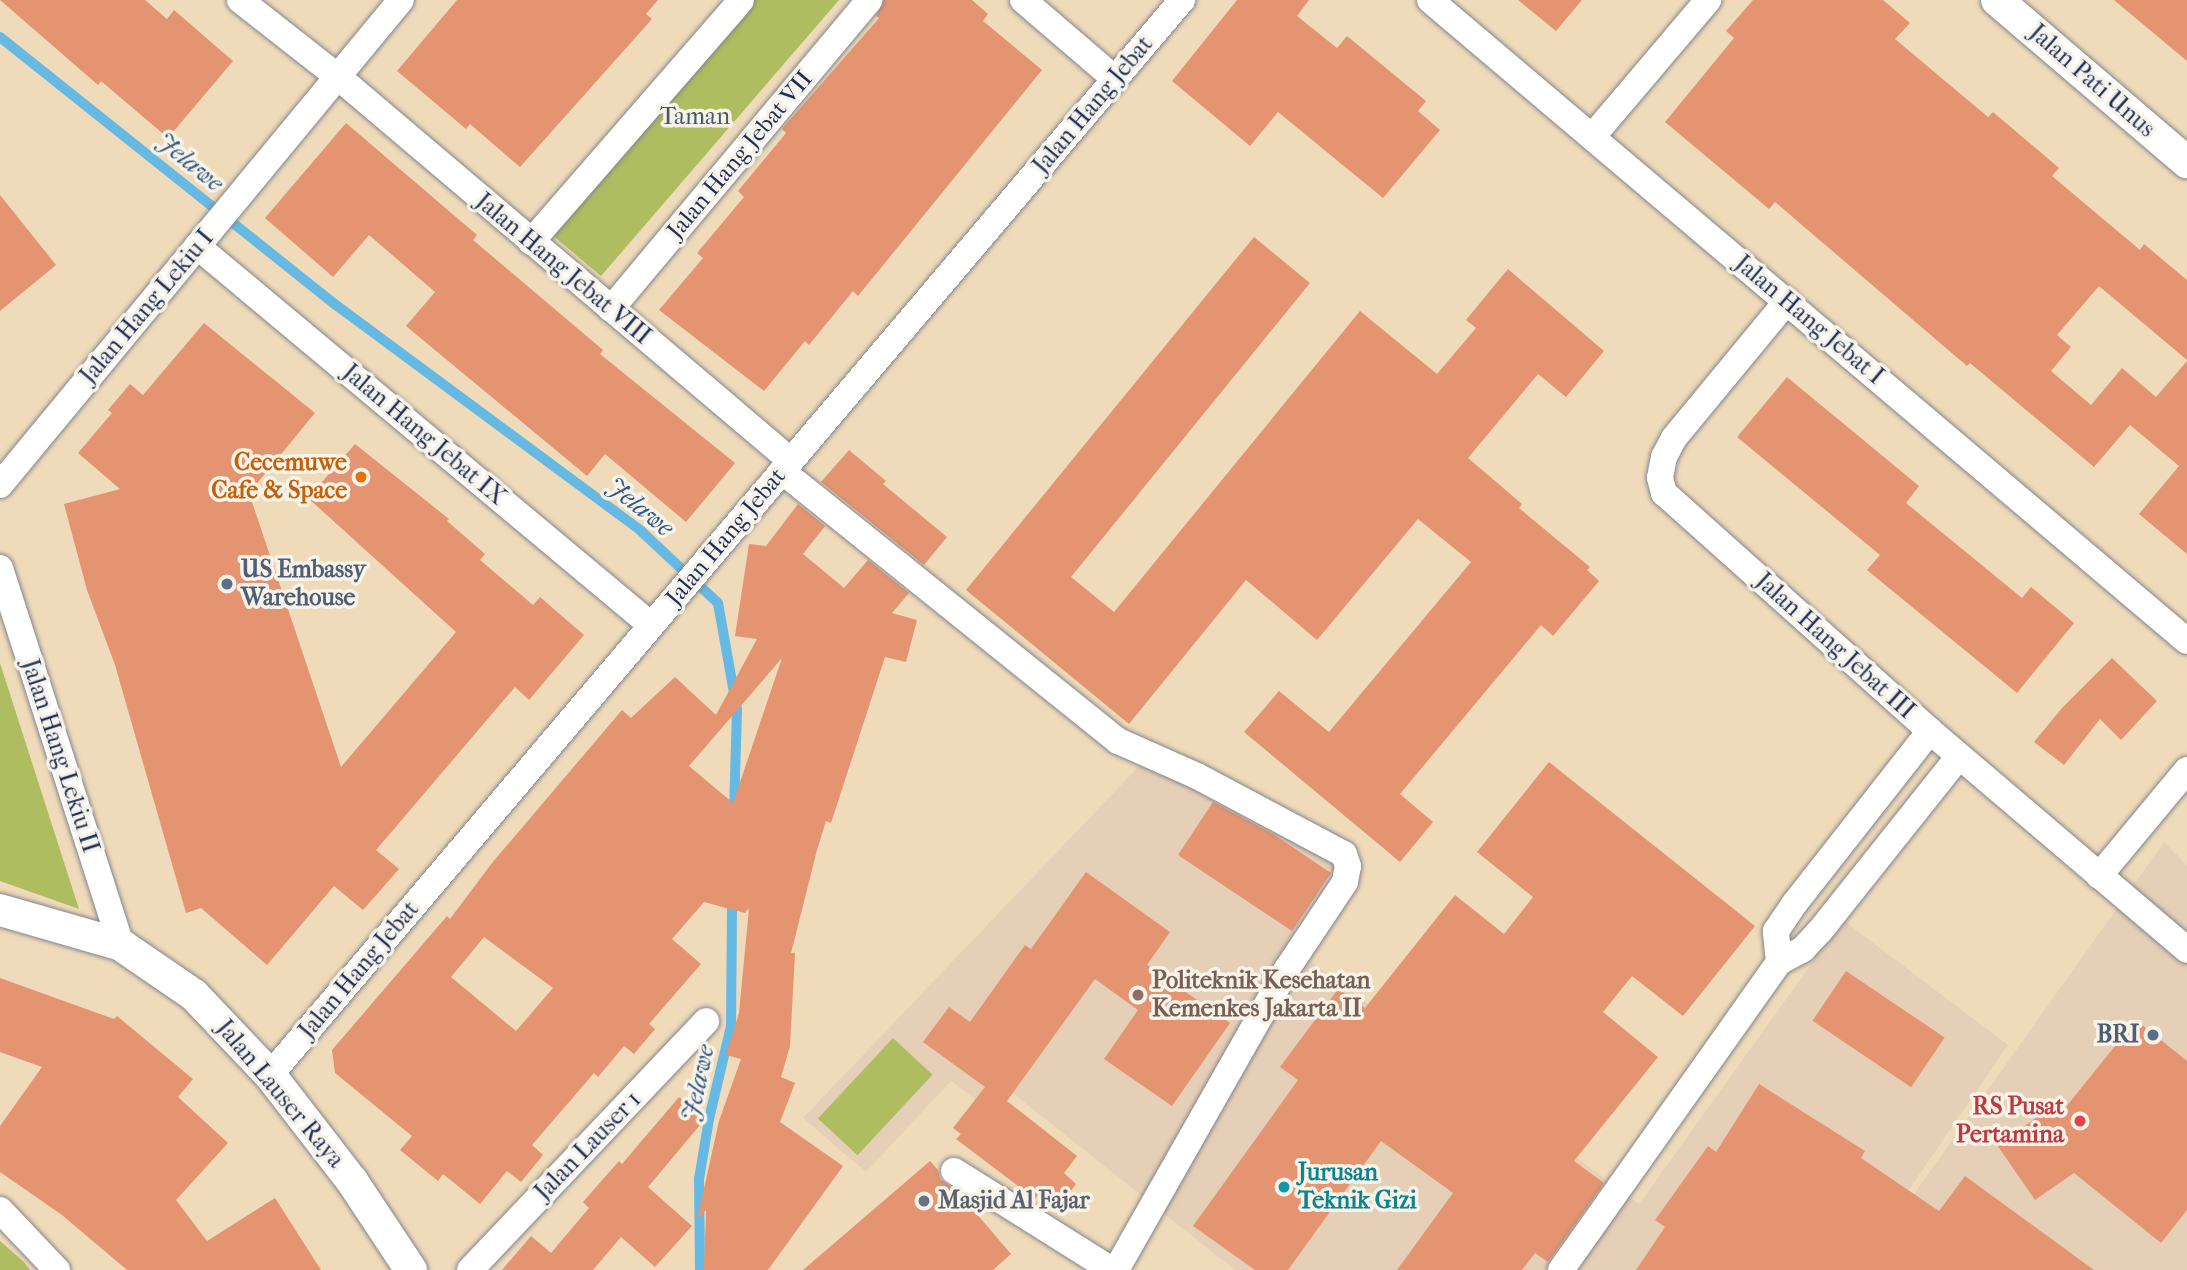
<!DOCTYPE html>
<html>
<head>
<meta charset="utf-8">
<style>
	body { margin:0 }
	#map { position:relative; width:2187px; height:1270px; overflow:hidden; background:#efdbba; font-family:"IM FELL French Canon",serif }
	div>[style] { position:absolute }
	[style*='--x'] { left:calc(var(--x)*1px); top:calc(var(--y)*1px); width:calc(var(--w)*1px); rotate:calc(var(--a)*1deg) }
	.built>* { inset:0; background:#e6cfb7 }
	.green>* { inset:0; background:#adbd60; transform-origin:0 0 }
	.stream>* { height:10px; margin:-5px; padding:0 5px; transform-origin:5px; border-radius:5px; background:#66b9e2 }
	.building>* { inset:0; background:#e49471; transform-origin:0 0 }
	.roads { filter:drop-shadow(0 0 2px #85858c) drop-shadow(0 0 2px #85858c) }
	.minor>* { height:26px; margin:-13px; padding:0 13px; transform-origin:13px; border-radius:13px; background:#fff }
	.tertiary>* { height:32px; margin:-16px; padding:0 16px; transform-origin:16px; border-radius:16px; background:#fff }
	.dots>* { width:19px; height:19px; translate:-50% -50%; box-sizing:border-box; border:4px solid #f7f3e8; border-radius:50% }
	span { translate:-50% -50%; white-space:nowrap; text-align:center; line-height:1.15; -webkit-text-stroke:7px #f7f3e8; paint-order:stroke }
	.street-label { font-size:24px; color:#1b2f5e }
	.park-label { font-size:24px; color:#475a5f }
	.food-label { font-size:24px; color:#c56008; font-weight:700 }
	.right { translate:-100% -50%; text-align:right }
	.service-label { font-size:24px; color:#4e5e75; font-weight:700 }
	.left { translate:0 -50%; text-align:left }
	.education-label { font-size:24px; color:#785e54; font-weight:700 }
	.health-label { font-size:24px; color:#be3a42; font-weight:700 }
	.culture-label { font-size:24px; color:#0d838f; font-weight:700 }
	.worship-label { font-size:24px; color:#5b616d; font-weight:700 }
	.water-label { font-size:26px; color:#325886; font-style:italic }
</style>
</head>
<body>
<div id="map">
	<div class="built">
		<i style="clip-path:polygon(1141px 764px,1207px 785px,1343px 865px,1290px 946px,1639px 1204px,1843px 920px,2008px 1045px,1854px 1270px,1235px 1270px,1010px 1091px,992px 1111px,951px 1081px,866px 1172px,803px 1118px)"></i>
		<i style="clip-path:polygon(2164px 842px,2187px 865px,2187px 1270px,1860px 1270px)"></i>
	</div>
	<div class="green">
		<i style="clip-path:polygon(752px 0,839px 0,601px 276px,551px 234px)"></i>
		<i style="clip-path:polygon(0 663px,79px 909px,0 881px)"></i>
		<i style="left:893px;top:1038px;width:54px;height:110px;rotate:43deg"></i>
		<i style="clip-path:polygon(0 1241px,24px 1262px,30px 1270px,0 1270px)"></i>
	</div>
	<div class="stream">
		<i style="--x:0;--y:37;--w:430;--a:38.6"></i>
		<i style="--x:336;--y:305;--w:380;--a:36.5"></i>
		<i style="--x:641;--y:531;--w:105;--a:43.1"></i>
		<i style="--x:718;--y:603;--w:109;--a:79.9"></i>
		<i style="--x:737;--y:710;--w:101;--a:91.7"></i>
		<i style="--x:700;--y:1270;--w:91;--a:-90.6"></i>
		<i style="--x:699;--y:1179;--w:61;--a:-80.5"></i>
		<i style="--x:709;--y:1119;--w:96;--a:-76.7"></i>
		<i style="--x:731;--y:1026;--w:127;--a:-89.5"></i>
	</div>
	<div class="building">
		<i style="clip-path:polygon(0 0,145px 0,167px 19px,174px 10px,233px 61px,168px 138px,101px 81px,98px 85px)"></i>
		<i style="clip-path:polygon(457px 0,658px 0,646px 14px,652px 19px,520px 167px,470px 124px,466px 129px,397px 71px)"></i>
		<i style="clip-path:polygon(884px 0,972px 0,988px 14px,983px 21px,1042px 70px,858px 296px,853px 291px,809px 345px,805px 341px,764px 391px,659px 310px,703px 258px,697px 253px,744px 197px,738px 191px,786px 133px,782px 129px,879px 18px,876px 16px)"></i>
		<i style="clip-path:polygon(1237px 0,1309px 0,1297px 16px,1337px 48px,1347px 36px,1426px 101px,1418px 111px,1440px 130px,1383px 198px,1278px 112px,1250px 146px,1172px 81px)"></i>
		<i style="clip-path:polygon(1518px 0,1582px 0,1556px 31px)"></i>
		<i style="clip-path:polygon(1753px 0,1883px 0,1910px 23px,1895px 39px,1988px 117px,1993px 112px,2059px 168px,2052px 176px,2140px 250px,2144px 244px,2187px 280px,2187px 360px,2099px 286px,2057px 335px,2071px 347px,2051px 371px,2091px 405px,2122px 368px,2156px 397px,2187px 361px,2187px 554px,2139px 514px,2179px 466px,2130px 425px,2094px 467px,1970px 363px,1967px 366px,1775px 202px,1769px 209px,1665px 122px,1734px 38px,1726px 31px)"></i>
		<i style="clip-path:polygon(2114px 0,2187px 0,2187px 61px)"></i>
		<i style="clip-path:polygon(346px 123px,477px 235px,473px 240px,603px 350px,600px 354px,735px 463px,686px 522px,605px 454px,587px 476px,406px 326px,435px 292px,369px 235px,333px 277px,265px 218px)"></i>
		<i style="clip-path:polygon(0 195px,56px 265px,0 311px)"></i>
		<i style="clip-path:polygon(1254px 237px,1310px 283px,1071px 577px,1114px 612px,1360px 311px,1437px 374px,1476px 328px,1466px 320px,1508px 269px,1604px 351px,1566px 397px,1538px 374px,1468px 458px,1522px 504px,1519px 508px,1590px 567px,1587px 570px,1599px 581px,1553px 636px,1541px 625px,1400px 794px,1433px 822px,1400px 862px,1244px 732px,1279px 691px,1329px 732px,1471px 562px,1418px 519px,1317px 640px,1246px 580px,1129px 724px,966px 590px)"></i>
		<i style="clip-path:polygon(204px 323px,315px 413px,249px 493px,341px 767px,456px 632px,308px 498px,355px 444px,449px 519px,447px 521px,485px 554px,480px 560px,533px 605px,540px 597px,584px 635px,529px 700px,515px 687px,376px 850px,399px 869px,363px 910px,334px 886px,267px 965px,201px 908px,186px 913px,115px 665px,87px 590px,64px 504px,120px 489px,78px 453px,112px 413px,108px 410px,130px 384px,143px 395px)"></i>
		<i style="clip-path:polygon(1787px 377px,1919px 486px,1906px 503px,2022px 598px,2031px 587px,2074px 623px,2017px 693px,1867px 570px,1880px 555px,1737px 437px)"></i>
		<i style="clip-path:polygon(849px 450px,886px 481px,883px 484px,947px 537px,924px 565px,821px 482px)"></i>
		<i style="clip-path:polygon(evenodd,798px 504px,825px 526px,803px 554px,844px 588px,868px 560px,909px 593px,892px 613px,917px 620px,906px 662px,885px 657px,831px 823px,826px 821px,817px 850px,791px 953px,795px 953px,790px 1046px,781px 1077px,795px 1083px,780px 1122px,843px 1166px,768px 1270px,704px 1270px,706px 1210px,697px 1220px,719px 1121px,741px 1059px,726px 1055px,739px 1013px,749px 908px,745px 913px,704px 902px,672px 939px,701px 964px,649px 1024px,655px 1029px,634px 1054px,624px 1046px,598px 1077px,594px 1073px,532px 1145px,543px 1155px,521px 1182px,507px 1171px,480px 1204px,443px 1174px,438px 1181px,400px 1150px,412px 1136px,335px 1073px,332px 1050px,447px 916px,450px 919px,492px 863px,622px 710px,631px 718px,675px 677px,716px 715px,757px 639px,735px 636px,749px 544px,766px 546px,798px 504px,782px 658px,733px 803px,689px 766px,782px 658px,798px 504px,484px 937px,553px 988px,516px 1031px,451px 977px,484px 937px)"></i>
		<i style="clip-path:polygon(2112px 658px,2157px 701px,2121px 740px,2100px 719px,2064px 765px,2034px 742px,2062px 708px)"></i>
		<i style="clip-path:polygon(1549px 762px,1755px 926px,1683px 1016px,1632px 976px,1603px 1012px,1658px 1057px,1574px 1161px,1604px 1183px,1548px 1262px,1535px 1253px,1522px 1270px,1397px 1270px,1453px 1193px,1381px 1141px,1288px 1270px,1255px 1270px,1193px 1226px,1298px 1080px,1280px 1067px,1338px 989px,1365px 1008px,1455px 895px,1504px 934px,1533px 897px,1477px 852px)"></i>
		<i style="clip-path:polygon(1213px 802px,1273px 834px,1331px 873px,1292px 931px,1178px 855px)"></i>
		<i style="clip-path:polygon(1086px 872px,1170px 932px,1147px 965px,1230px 1023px,1172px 1106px,1104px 1059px,1138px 1010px,1095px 979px,1007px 1101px,1077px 1156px,1064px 1173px,1076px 1184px,1058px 1208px,1039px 1193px,1035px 1199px,956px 1139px,961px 1134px,953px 1128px,985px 1087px,923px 1042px,949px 1007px,970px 1022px,1025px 945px,1031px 949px)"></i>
		<i style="left:1846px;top:971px;width:119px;height:60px;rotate:34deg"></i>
		<i style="clip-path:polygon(0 978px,114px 1019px,117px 1016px,193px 1079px,178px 1097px,228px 1143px,176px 1200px,207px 1241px,275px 1198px,321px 1270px,127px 1270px,62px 1215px,0 1172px,0 1126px,42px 1067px,0 1052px)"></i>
		<i style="clip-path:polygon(2136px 1020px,2187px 1061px,2187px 1210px,2161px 1243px,2074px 1173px,2035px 1200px,1997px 1145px,2055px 1105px,2061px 1113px)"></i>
		<i style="clip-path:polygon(1759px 1084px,1865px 1151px,1861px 1158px,1939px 1211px,1965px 1176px,2094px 1270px,1636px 1270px,1665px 1227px,1655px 1220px,1708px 1146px,1716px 1152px)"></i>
		<i style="clip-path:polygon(679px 1097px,705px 1119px,648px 1187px,692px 1226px,655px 1267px,621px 1237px,593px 1270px,502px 1270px,531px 1236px,551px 1253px,589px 1208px,583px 1202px,619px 1161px,622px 1164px)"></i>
		<i style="clip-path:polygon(930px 1161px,938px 1170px,940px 1179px,957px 1191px,1011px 1254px,993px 1270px,803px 1270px)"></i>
	</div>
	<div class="roads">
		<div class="minor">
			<i style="--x:240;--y:0;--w:123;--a:38.1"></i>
			<i style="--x:337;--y:76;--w:594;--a:40.29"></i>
			<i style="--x:1023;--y:0;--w:120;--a:40.6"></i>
			<i style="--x:1430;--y:0;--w:992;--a:40.26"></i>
			<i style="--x:1592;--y:137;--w:180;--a:-49.7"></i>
			<i style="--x:531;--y:242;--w:320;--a:-49"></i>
			<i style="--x:197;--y:246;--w:591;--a:39.86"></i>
			<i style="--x:1787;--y:301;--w:178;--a:129.5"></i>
			<i style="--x:1674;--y:438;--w:21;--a:118"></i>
			<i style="--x:1664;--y:457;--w:21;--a:101"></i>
			<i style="--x:1660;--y:478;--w:16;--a:75"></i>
			<i style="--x:1664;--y:493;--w:357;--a:41.8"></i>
			<i style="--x:1930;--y:731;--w:338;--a:40.4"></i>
			<i style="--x:611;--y:309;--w:403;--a:-50.1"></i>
			<i style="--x:782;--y:471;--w:431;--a:38.8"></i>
			<i style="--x:1118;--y:741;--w:86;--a:23.9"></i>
			<i style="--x:1197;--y:776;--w:166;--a:28"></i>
			<i style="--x:1344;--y:854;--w:13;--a:72"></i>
			<i style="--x:1348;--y:866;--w:16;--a:101"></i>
			<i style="--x:1345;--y:882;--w:105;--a:123.7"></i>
			<i style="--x:1287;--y:969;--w:346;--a:119.6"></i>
			<i style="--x:0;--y:485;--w:629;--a:-50.42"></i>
			<i style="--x:0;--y:568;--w:396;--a:72.2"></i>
			<i style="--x:2099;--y:876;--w:138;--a:-50.3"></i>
			<i style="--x:1779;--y:962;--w:31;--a:-96"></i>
			<i style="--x:1776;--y:931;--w:34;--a:-56"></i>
			<i style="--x:1795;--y:903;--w:219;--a:-51.9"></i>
			<i style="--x:270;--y:1075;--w:1410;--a:-49.69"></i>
			<i style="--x:954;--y:1171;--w:186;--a:32.1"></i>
			<i style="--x:0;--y:1210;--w:83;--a:46.5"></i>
			<i style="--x:470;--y:1270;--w:343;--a:-46.5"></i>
			<i style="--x:1561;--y:1270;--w:377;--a:-54.7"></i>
			<i style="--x:1779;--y:962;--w:27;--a:-28"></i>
			<i style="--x:1803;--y:949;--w:25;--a:-47"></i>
			<i style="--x:1820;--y:931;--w:223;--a:-51.5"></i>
		</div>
		<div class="tertiary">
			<i style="--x:1997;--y:0;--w:250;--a:40.5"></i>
			<i style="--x:0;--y:910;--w:126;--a:16.1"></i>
			<i style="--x:121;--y:945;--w:88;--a:34.4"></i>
			<i style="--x:194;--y:995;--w:110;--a:46.5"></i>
			<i style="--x:270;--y:1075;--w:134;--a:52.3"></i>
			<i style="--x:352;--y:1181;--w:107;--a:56.5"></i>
		</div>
	</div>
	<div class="dots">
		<i style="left:361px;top:477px;background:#e8710a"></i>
		<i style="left:227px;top:584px;background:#5c6f8a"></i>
		<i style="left:1138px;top:995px;background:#8d6e63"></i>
		<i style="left:2153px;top:1035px;background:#5c6f8a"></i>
		<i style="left:2080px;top:1121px;background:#e0444e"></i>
		<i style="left:1284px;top:1187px;background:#0f9aa8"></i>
		<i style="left:924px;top:1201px;background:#6b7280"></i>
	</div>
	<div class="street-label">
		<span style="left:2092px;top:81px;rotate:41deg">Jalan Pati Unus</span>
		<span style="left:1093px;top:105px;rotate:-50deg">Jalan Hang Jebat</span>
		<span style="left:740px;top:155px;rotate:-50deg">Jalan Hang Jebat VII</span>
		<span style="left:563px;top:269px;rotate:40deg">Jalan Hang Jebat VIII</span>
		<span style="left:147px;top:307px;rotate:-50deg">Jalan Hang Lekiu I</span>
		<span style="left:1809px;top:320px;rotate:40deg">Jalan Hang Jebat I</span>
		<span style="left:424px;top:435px;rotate:40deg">Jalan Hang Jebat IX</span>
		<span style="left:726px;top:537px;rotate:-50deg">Jalan Hang Jebat</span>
		<span style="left:1835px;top:646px;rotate:42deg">Jalan Hang Jebat III</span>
		<span style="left:60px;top:756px;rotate:72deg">Jalan Hang Lekiu II</span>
		<span style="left:359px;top:970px;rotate:-50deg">Jalan Hang Jebat</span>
		<span style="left:280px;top:1094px;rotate:50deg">Jalan Lauser Raya</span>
		<span style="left:588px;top:1146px;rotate:-46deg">Jalan Lauser 1</span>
	</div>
	<div class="park-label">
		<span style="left:695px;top:117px">Taman</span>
	</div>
	<div class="food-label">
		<span class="right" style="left:347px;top:477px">Cecemuwe<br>Cafe &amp; Space</span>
	</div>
	<div class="service-label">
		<span class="left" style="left:241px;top:584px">US Embassy<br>Warehouse</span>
		<span class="right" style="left:2139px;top:1035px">BRI</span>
	</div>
	<div class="education-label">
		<span class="left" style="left:1152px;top:995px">Politeknik Kesehatan<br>Kemenkes Jakarta II</span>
	</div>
	<div class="health-label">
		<span class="right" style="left:2064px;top:1121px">RS Pusat<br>Pertamina</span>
	</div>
	<div class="culture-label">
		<span class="left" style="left:1298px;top:1187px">Jurusan<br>Teknik Gizi</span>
	</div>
	<div class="worship-label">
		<span class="left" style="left:938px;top:1201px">Masjid Al Fajar</span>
	</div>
	<div class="water-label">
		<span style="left:190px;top:162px;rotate:39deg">Jelawe</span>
		<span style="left:640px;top:507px;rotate:39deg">Jelawe</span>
		<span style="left:698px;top:1083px;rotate:-78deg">Jelawe</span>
	</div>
</div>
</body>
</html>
